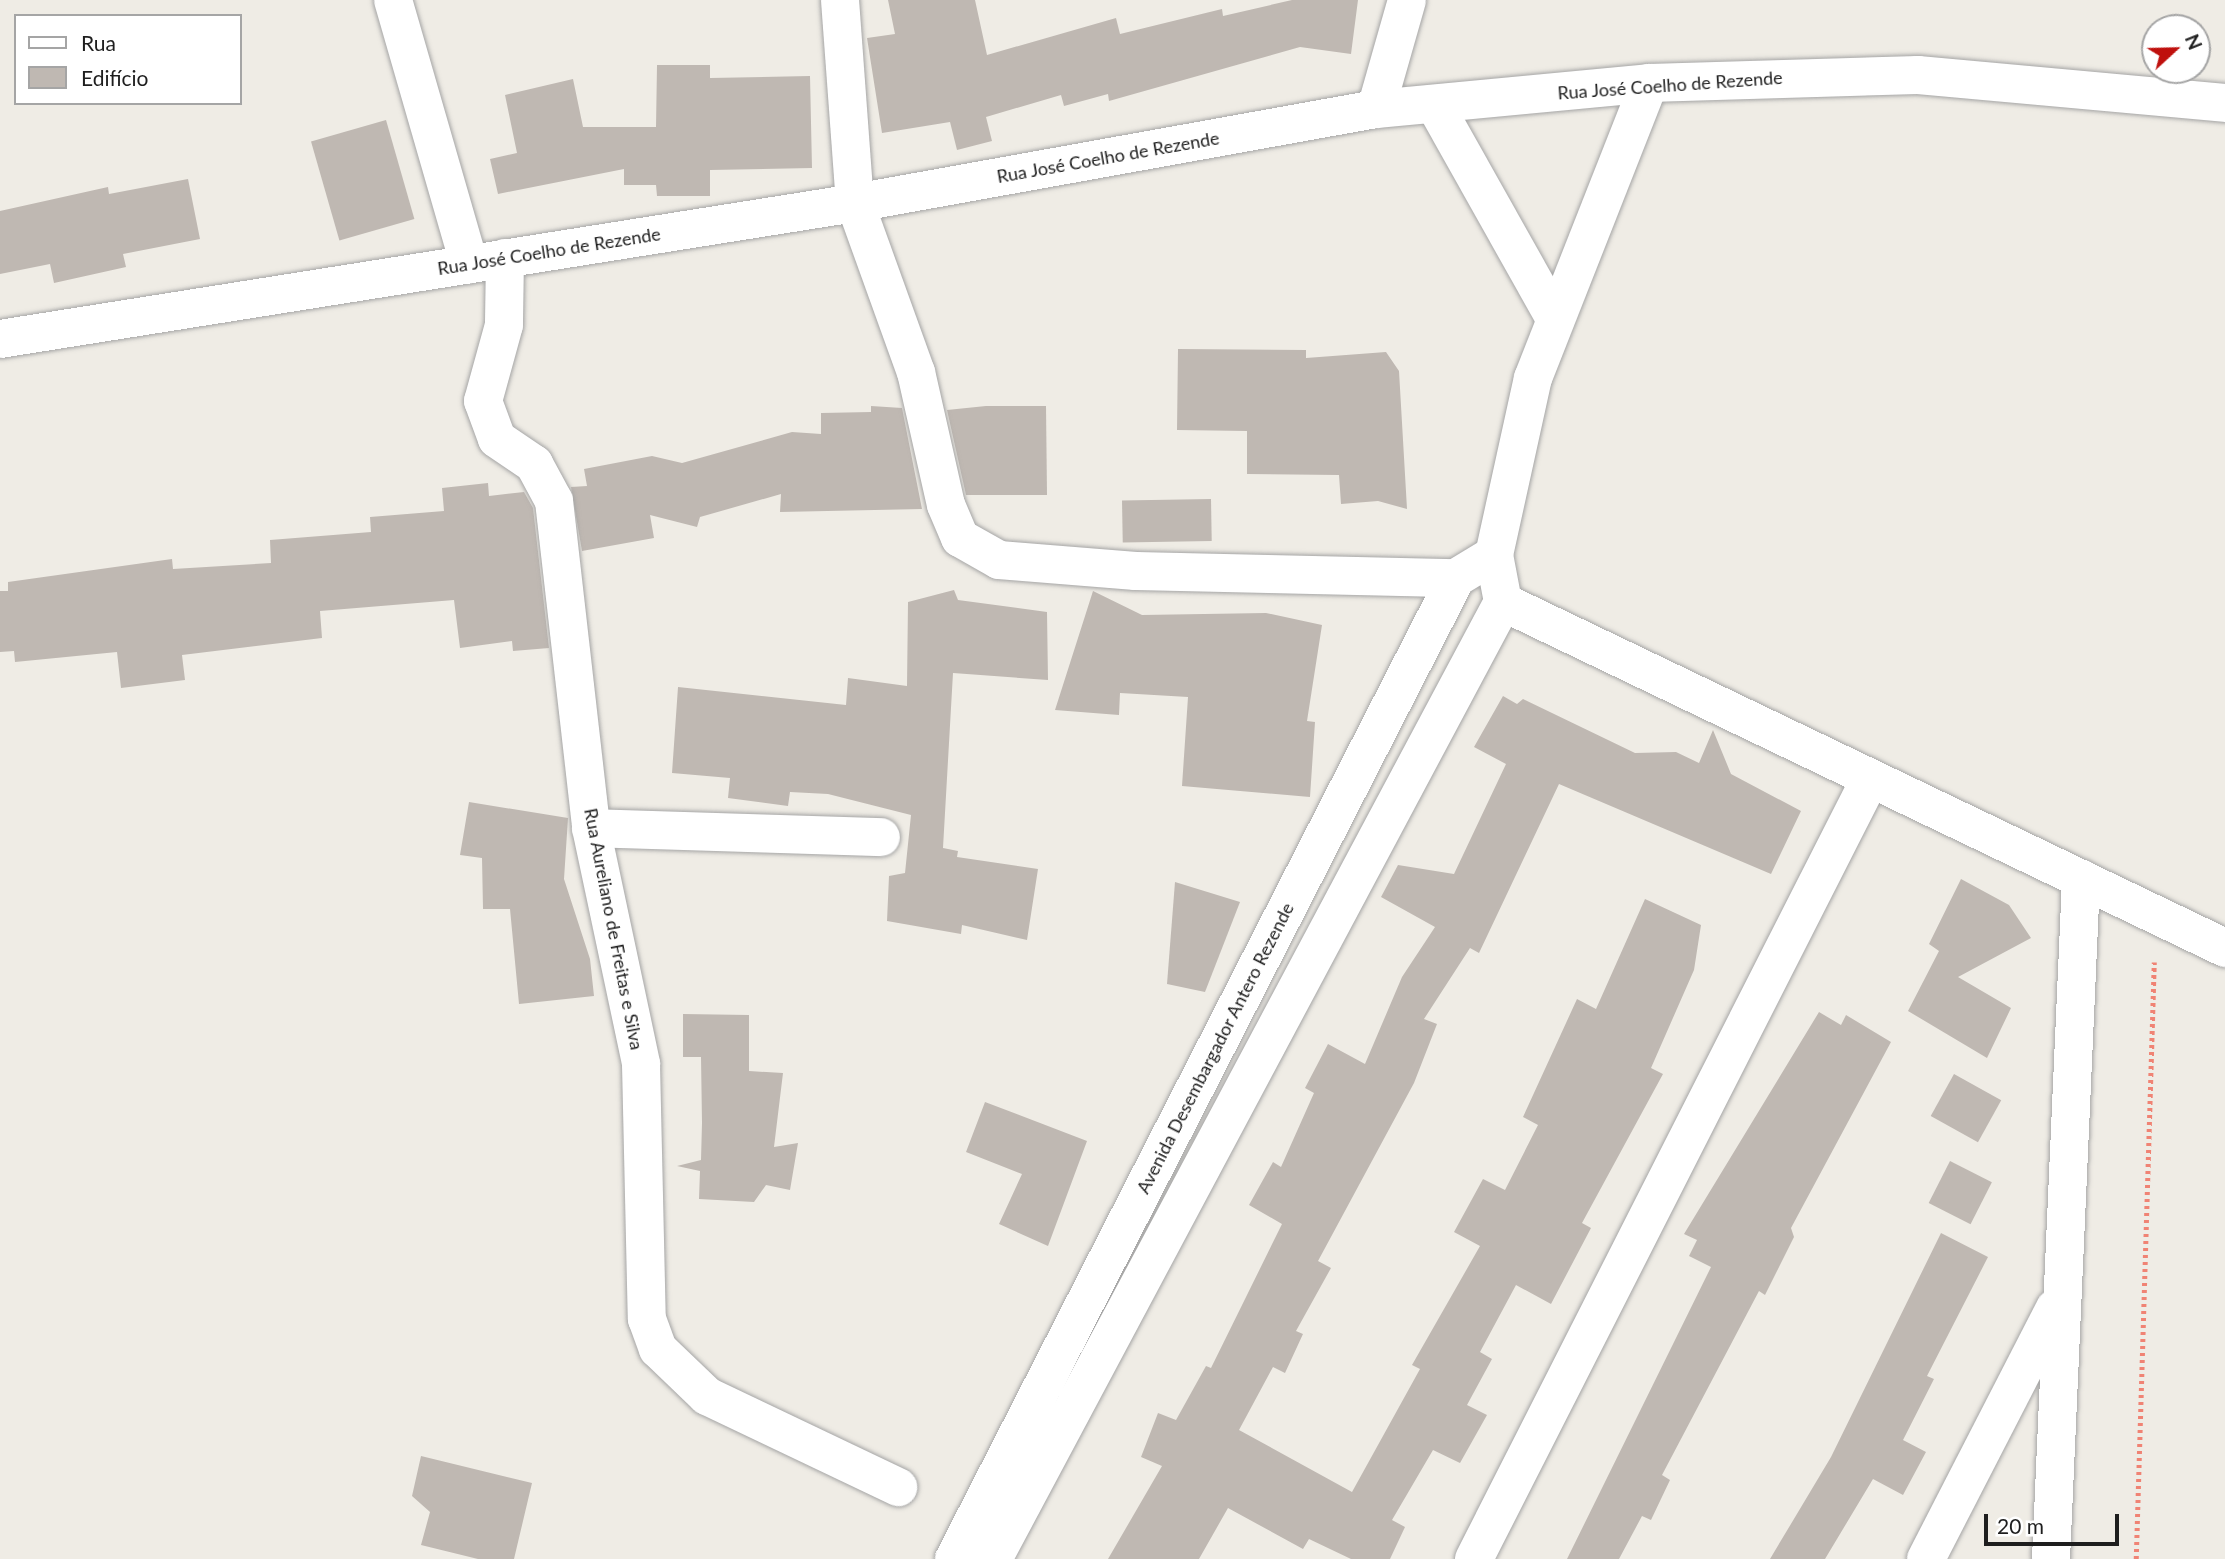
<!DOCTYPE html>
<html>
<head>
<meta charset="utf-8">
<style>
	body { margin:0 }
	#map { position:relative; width:2225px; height:1559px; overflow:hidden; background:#efece5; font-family:Lato,sans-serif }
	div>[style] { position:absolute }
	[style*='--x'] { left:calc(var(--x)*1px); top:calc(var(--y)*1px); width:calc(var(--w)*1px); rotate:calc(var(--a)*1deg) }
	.building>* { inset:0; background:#bfb8b2; transform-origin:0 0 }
	.path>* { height:4.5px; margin-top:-2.25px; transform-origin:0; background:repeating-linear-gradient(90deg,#f08374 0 3.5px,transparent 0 7px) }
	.roads { filter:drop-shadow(0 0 2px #a5a5a5) drop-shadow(0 0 2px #a5a5a5) }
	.minor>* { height:38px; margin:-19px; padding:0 19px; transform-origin:19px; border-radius:19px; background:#fff }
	span { translate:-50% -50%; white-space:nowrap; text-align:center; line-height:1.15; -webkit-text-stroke:7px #fff; paint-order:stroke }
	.street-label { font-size:18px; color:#1e1e1e }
	.legend { position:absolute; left:14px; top:14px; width:228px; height:91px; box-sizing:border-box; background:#fff; border:2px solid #a5a5a5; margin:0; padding:9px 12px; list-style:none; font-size:21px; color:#1e1e1e }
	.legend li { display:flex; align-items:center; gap:14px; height:35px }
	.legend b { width:35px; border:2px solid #a5a5a5 }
	.north { position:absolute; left:2141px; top:14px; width:70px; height:70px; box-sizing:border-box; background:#fff; border:2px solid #a5a5a5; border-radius:50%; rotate:68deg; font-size:19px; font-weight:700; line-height:28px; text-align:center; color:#1e1e1e }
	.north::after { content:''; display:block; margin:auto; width:24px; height:32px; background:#bf100d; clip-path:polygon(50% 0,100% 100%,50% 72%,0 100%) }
	.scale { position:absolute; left:1984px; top:1514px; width:135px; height:32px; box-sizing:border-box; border:4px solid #1e1e1e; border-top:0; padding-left:9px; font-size:21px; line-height:24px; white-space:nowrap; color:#1e1e1e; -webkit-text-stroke:5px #fff; paint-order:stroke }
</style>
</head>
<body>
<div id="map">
	<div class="building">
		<i style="clip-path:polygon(888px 0,975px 0,987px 55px,1116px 18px,1120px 34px,1222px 9px,1223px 16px,1292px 0,1358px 0,1351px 54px,1300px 47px,1109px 101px,1108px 94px,1064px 106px,1061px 95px,986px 117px,992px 141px,957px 150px,950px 122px,882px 133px,867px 38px,895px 34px)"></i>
		<i style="clip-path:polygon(657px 65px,710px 65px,710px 78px,810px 76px,812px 168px,710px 170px,710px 196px,657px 196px,656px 185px,624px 185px,624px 169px,498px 194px,490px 159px,517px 153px,505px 95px,573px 79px,583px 127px,656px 127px)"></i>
		<i style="left:386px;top:120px;width:103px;height:78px;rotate:74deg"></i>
		<i style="clip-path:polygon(188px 179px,200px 239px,123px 254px,126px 267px,54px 283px,50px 264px,0 274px,0 211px,108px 187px,109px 194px)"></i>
		<i style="clip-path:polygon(1178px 349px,1306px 350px,1306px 358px,1386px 352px,1399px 371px,1407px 509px,1378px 501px,1341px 504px,1339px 475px,1247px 474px,1247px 431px,1177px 430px)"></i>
		<i style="clip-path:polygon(871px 406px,902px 408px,922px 509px,780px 512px,781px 494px,700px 517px,697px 527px,650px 515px,654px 538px,582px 551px,571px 487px,587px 486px,584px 469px,652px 456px,682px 463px,792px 432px,821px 434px,821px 413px,871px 412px)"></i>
		<i style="clip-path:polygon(986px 406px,1046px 406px,1047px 495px,966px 495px,947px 410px)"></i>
		<i style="clip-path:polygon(488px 483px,489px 496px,524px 492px,533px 508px,549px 648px,513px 651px,512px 641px,460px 648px,454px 600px,320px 611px,322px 638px,182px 655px,185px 680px,121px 688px,117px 652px,15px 662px,14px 651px,0 652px,0 591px,8px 591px,8px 582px,172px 559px,173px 569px,271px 563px,270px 540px,371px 532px,370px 517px,444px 511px,442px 488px)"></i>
		<i style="left:1211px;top:499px;width:42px;height:89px;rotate:89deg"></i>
		<i style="clip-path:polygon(954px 590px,958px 600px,1047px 612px,1048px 680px,953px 673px,943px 848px,958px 851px,957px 857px,1038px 869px,1027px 940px,962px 925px,961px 934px,887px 921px,889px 876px,905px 873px,911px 815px,828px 794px,790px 792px,788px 806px,728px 798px,730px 778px,672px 773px,678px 687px,846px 705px,848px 678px,907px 686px,908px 602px)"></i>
		<i style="clip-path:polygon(1093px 591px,1142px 615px,1266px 613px,1322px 625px,1307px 721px,1315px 722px,1310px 797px,1182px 786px,1188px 697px,1120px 693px,1119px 715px,1055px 710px)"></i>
		<i style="clip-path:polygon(1503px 696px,1517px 704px,1523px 699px,1635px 753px,1676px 752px,1699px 763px,1713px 730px,1731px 774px,1801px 811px,1771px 874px,1559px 784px,1479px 953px,1470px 948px,1424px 1019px,1437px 1024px,1414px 1083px,1318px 1261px,1331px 1268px,1296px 1331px,1303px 1334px,1285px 1373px,1273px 1367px,1239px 1430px,1352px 1492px,1420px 1369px,1412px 1365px,1480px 1246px,1454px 1232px,1483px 1179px,1505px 1190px,1538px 1125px,1523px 1117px,1577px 999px,1596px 1009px,1645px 899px,1701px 925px,1694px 970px,1651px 1068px,1663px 1074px,1582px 1223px,1591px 1228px,1551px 1304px,1516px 1285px,1480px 1352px,1492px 1359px,1467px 1405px,1487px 1415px,1460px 1463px,1433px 1450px,1392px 1520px,1405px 1527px,1390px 1559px,1351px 1559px,1309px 1539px,1303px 1549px,1228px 1508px,1199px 1559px,1108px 1559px,1162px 1466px,1141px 1457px,1158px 1413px,1176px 1420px,1206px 1366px,1211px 1368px,1282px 1224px,1249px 1205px,1273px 1162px,1281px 1167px,1314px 1093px,1305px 1088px,1328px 1044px,1365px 1064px,1402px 977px,1435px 927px,1381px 897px,1398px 865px,1454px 874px,1506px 764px,1474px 747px)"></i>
		<i style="clip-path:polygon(469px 802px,568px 818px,564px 879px,590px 959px,594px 996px,519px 1004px,510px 909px,483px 909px,482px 858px,460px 855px)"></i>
		<i style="clip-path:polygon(1961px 879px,2009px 905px,2031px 938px,1958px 977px,2011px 1008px,1987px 1058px,1908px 1011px,1939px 951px,1929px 944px)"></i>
		<i style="clip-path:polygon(1175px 882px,1240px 902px,1205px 992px,1167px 984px)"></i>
		<i style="clip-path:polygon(1819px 1012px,1841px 1025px,1846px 1015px,1891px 1042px,1791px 1228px,1794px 1237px,1765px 1295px,1759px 1291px,1662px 1475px,1670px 1480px,1651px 1520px,1642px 1516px,1619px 1559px,1567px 1559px,1711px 1267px,1689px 1256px,1697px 1240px,1684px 1234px)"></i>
		<i style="clip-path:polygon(683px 1014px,749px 1015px,749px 1071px,783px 1073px,774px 1147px,798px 1143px,790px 1190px,766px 1185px,754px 1202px,699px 1199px,700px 1171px,677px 1166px,701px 1160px,702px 1123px,701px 1057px,683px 1057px)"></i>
		<i style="left:1954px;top:1074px;width:54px;height:48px;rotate:29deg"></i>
		<i style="clip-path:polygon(985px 1102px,1087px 1141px,1048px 1246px,999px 1224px,1022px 1174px,966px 1152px)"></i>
		<i style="left:1950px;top:1161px;width:47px;height:47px;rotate:27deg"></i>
		<i style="clip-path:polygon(1941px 1233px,1988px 1257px,1927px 1376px,1934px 1379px,1903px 1440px,1926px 1452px,1903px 1495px,1873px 1479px,1825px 1559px,1770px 1559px,1831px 1457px)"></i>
		<i style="clip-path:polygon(421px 1456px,532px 1483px,514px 1559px,478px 1559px,421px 1545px,430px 1512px,412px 1496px)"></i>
	</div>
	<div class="path">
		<i style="--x:2136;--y:1559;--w:597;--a:-88.27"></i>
	</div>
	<div class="roads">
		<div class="minor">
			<i style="--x:393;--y:0;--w:275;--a:73.9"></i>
			<i style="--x:840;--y:0;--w:204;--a:85.8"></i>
			<i style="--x:855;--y:203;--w:180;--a:70.2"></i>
			<i style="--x:916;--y:372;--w:136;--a:77.3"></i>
			<i style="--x:946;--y:505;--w:36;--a:67"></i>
			<i style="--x:960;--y:538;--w:45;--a:29.4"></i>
			<i style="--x:999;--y:560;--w:137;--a:4.6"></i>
			<i style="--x:1136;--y:571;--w:320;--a:1.3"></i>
			<i style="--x:1435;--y:105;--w:243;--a:60.7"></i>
			<i style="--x:1376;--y:109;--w:113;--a:-74.1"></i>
			<i style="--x:505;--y:258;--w:67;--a:90.9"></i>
			<i style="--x:504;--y:325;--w:79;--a:105.4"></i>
			<i style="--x:483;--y:401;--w:40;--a:69.8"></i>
			<i style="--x:497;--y:439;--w:45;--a:34"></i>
			<i style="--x:534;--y:464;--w:42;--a:61.6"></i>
			<i style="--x:554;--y:501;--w:329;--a:83.5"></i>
			<i style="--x:591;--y:828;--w:241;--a:78"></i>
			<i style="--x:641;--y:1064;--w:255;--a:88.7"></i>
			<i style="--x:647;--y:1319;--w:32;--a:70"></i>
			<i style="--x:658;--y:1349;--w:68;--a:43.8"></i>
			<i style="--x:707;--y:1396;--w:212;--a:25.5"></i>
			<i style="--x:0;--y:339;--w:866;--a:-9.04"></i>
			<i style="--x:855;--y:203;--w:529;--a:-10.23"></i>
			<i style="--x:1376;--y:109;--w:274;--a:-5.4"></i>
			<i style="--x:1649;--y:83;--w:269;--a:-1.7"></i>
			<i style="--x:1918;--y:75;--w:308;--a:5.2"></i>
			<i style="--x:1503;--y:602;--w:801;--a:25.6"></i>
			<i style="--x:591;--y:828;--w:290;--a:1.8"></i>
			<i style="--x:954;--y:1559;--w:1102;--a:-62.9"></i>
			<i style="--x:1456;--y:578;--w:44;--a:-31.2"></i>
			<i style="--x:993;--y:1559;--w:1084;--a:-61.95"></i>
			<i style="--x:1503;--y:602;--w:48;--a:-100.8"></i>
			<i style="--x:1494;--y:555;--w:181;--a:-77.6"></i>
			<i style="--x:1533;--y:378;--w:317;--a:-68.5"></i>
			<i style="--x:1474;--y:1559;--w:873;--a:-63.08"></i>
			<i style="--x:1926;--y:1559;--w:282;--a:-62.8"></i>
			<i style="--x:2051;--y:1559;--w:681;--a:-87.47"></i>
		</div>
	</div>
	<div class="street-label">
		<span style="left:1670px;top:85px;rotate:-4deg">Rua José Coelho de Rezende</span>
		<span style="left:1108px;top:157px;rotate:-10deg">Rua José Coelho de Rezende</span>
		<span style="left:549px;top:251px;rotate:-9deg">Rua José Coelho de Rezende</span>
		<span style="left:614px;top:929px;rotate:79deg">Rua Aureliano de Freitas e Silva</span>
		<span style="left:1215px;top:1048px;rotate:-63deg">Avenida Desembargador Antero Rezende</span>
	</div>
	<ul class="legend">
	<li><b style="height:9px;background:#fff"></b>Rua</li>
	<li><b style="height:19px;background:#bfb8b2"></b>Edifício</li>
	</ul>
	<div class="north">N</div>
	<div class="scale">20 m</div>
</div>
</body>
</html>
